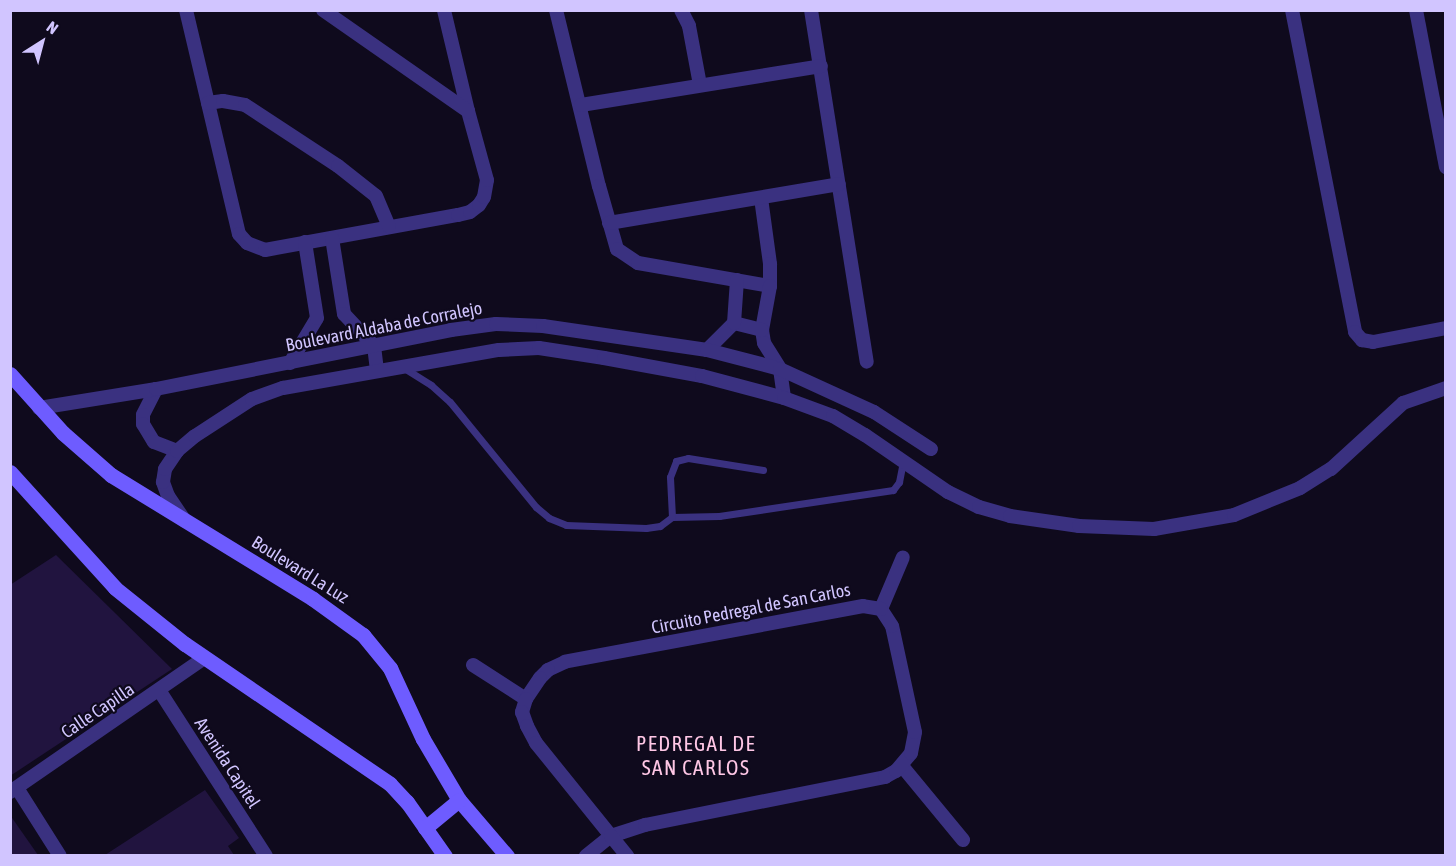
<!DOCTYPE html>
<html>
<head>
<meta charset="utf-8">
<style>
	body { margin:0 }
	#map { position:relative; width:1456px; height:866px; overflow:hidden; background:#0f0a1d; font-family:"Asap Condensed",sans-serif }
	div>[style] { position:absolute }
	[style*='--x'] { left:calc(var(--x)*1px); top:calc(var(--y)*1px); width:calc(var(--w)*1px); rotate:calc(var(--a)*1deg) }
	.building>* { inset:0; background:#21143f }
	.lane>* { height:7px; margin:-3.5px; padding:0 3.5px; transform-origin:3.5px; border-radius:3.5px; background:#3a3180 }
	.street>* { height:14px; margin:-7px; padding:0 7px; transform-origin:7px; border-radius:7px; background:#3a3180 }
	.secondary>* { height:15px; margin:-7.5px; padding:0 7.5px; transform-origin:7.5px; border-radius:7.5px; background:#6e5cff }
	span { translate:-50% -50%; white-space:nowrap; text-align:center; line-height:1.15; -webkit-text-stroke:4.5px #0f0a1d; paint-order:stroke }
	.street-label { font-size:18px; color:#d1c5ff }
	.quarter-label { font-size:21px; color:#ffc7e6; letter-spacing:1.5px }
	.frame { position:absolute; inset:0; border:12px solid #d1c5ff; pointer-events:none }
	.north { position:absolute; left:12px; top:12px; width:60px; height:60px; -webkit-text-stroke:4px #0f0a1d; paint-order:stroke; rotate:36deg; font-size:16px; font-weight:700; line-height:24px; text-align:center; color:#d1c5ff }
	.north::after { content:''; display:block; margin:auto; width:21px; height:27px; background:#d1c5ff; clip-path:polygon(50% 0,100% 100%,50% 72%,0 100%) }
</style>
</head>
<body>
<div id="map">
	<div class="building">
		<i style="clip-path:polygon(56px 555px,172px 669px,10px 776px,10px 585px)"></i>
		<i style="clip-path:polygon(205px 790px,239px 838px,228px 846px,234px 855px,105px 855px)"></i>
		<i style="clip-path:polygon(10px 815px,38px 855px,10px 855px)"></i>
	</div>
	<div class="lane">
		<i style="--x:404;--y:368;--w:32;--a:32"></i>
		<i style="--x:431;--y:385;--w:25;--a:42"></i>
		<i style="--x:450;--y:402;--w:136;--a:50.7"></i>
		<i style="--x:536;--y:507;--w:17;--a:40"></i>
		<i style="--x:549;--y:518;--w:18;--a:22"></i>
		<i style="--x:566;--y:525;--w:80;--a:2.1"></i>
		<i style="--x:646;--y:528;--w:14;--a:-8"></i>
		<i style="--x:660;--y:526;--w:15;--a:-37"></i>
		<i style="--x:672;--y:517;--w:47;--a:-1.2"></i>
		<i style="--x:719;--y:516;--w:176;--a:-8.5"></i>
		<i style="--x:893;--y:490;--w:10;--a:-53"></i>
		<i style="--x:899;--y:482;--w:20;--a:-79"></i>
		<i style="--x:672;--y:517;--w:40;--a:-92.9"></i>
		<i style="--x:670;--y:477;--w:17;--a:-69"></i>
		<i style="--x:676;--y:461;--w:12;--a:-14"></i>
		<i style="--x:688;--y:458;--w:76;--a:9.1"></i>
	</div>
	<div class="street">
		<i style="--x:186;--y:10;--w:230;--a:76.7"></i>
		<i style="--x:239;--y:234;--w:12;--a:48"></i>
		<i style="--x:247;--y:243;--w:19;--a:21"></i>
		<i style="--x:265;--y:250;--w:196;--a:-10.3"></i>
		<i style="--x:458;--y:215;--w:12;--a:-14"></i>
		<i style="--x:470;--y:212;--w:11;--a:-38"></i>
		<i style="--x:479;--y:205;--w:9;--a:-58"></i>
		<i style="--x:484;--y:197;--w:17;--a:-80"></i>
		<i style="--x:487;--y:180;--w:72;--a:-105.4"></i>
		<i style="--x:468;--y:111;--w:104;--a:-103.4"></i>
		<i style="--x:323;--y:10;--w:177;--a:34.9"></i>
		<i style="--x:556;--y:10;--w:181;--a:76.3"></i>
		<i style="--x:599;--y:186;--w:66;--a:74.1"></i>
		<i style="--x:617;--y:249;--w:25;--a:34"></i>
		<i style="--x:638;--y:263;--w:134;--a:9.9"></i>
		<i style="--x:681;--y:10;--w:18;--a:63"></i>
		<i style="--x:689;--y:26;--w:60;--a:79.4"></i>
		<i style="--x:811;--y:10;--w:356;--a:81"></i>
		<i style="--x:1292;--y:10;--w:328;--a:78.9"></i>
		<i style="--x:1355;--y:332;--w:11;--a:49"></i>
		<i style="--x:1362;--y:340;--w:11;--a:10"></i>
		<i style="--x:1373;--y:342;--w:74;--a:-10.9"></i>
		<i style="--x:1416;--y:10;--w:160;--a:79.2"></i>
		<i style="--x:208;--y:103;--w:15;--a:-8"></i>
		<i style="--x:223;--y:101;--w:22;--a:10"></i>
		<i style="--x:245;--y:105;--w:111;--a:33.3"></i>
		<i style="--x:338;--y:166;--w:48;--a:38.3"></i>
		<i style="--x:376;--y:196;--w:33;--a:67"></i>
		<i style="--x:581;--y:105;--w:243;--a:-9.2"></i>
		<i style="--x:761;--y:198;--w:67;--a:82.2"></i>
		<i style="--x:770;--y:264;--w:22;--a:90"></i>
		<i style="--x:770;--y:286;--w:45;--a:100.3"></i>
		<i style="--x:762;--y:330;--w:13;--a:81"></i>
		<i style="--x:764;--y:343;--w:31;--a:58"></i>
		<i style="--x:780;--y:369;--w:29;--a:82"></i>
		<i style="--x:609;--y:223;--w:233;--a:-9.6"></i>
		<i style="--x:332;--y:238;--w:77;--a:81"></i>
		<i style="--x:344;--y:314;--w:44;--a:46.8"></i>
		<i style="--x:374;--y:346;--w:25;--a:83"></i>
		<i style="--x:734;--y:323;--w:29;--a:14"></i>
		<i style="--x:707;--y:350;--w:38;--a:-45"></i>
		<i style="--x:734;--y:323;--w:43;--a:-86"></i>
		<i style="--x:290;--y:363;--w:52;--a:-59"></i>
		<i style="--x:317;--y:318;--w:77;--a:-99"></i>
		<i style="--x:156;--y:389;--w:29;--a:117"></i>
		<i style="--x:143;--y:415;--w:9;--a:90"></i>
		<i style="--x:143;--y:424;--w:21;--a:59"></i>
		<i style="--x:154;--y:442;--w:25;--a:21"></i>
		<i style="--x:39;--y:408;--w:119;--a:-9.2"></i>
		<i style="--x:156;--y:389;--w:301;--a:-11.3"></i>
		<i style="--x:451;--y:330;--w:45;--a:-7.6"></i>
		<i style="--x:496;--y:324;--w:47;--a:2.4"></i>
		<i style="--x:543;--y:326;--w:166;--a:8.3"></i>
		<i style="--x:707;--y:350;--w:75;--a:14.6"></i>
		<i style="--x:780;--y:369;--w:103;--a:24.6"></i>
		<i style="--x:874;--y:412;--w:68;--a:33"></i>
		<i style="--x:185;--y:521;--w:30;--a:-124"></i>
		<i style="--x:168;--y:496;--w:15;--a:-110"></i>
		<i style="--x:163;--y:482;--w:13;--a:-81"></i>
		<i style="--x:165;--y:469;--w:22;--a:-56"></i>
		<i style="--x:177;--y:451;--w:23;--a:-40"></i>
		<i style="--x:195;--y:436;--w:68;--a:-33"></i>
		<i style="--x:252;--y:399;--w:33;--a:-20"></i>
		<i style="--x:283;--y:388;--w:219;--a:-10"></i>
		<i style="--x:499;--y:350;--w:40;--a:-2.9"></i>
		<i style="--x:539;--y:348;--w:66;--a:8.7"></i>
		<i style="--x:604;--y:358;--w:100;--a:10.4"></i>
		<i style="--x:702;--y:376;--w:85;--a:15"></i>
		<i style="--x:784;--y:398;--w:52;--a:20.2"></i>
		<i style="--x:833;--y:416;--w:37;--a:31"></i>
		<i style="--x:865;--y:435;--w:101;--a:34.5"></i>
		<i style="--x:948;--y:492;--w:34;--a:26"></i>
		<i style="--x:979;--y:507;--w:32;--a:16"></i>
		<i style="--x:1010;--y:516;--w:70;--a:8.2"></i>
		<i style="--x:1079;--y:526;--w:75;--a:2.3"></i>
		<i style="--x:1154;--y:529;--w:81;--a:-9.9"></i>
		<i style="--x:1234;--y:515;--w:71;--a:-22.2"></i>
		<i style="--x:1300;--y:488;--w:36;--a:-32"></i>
		<i style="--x:1331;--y:469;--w:98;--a:-42.5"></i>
		<i style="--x:1403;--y:403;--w:46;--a:-19.2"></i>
		<i style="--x:881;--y:609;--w:56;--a:-67.1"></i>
		<i style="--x:473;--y:665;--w:63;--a:32.7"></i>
		<i style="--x:159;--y:690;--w:197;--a:57.2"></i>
		<i style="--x:902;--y:766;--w:96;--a:50.5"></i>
		<i style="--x:17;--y:788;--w:80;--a:57.7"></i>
		<i style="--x:10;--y:792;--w:236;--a:-34.6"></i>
		<i style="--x:586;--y:856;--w:32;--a:-39"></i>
		<i style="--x:611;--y:836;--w:36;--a:-18"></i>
		<i style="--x:645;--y:825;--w:245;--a:-11.3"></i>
		<i style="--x:885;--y:777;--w:13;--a:-29"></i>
		<i style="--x:896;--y:771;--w:23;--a:-50"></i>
		<i style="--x:911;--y:753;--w:21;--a:-79"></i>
		<i style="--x:915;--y:732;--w:108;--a:-102.2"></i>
		<i style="--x:892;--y:626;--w:20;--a:-123"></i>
		<i style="--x:881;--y:609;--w:18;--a:-171"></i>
		<i style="--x:863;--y:606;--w:303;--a:169.4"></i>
		<i style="--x:565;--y:662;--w:19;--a:155"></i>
		<i style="--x:548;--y:670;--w:11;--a:135"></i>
		<i style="--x:540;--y:678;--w:25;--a:124"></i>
		<i style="--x:526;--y:699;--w:14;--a:107"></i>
		<i style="--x:522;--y:712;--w:15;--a:70"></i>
		<i style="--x:527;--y:726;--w:19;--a:62"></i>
		<i style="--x:536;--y:743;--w:119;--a:51.1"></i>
		<i style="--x:611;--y:836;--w:26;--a:51"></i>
	</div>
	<div class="secondary">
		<i style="--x:10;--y:374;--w:79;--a:48.1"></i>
		<i style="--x:63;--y:433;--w:64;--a:41.2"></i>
		<i style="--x:111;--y:475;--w:237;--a:31.5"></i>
		<i style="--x:313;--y:599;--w:62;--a:35.8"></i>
		<i style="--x:363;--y:635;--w:43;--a:50.7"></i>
		<i style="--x:390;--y:668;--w:78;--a:65.1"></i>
		<i style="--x:423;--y:739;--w:71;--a:59.5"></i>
		<i style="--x:459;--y:800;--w:74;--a:49.4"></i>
		<i style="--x:10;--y:472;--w:156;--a:47.8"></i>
		<i style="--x:115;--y:588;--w:90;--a:38.7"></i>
		<i style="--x:185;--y:644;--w:248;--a:34.3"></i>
		<i style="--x:390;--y:784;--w:25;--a:47"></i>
		<i style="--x:407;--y:802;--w:66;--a:54.9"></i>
		<i style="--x:425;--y:828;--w:44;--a:-39.5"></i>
	</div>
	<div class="street-label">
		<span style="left:384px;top:327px;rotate:-11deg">Boulevard Aldaba de Corralejo</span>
		<span style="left:300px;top:570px;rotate:32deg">Boulevard La Luz</span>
		<span style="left:751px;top:609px;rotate:-11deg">Circuito Pedregal de San Carlos</span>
		<span style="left:98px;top:711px;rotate:-34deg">Calle Capilla</span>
		<span style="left:227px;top:763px;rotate:57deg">Avenida Capitel</span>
	</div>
	<div class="quarter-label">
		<span style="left:696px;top:755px">PEDREGAL DE<br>SAN CARLOS</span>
	</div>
	<div class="frame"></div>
	<div class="north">N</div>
</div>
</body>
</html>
